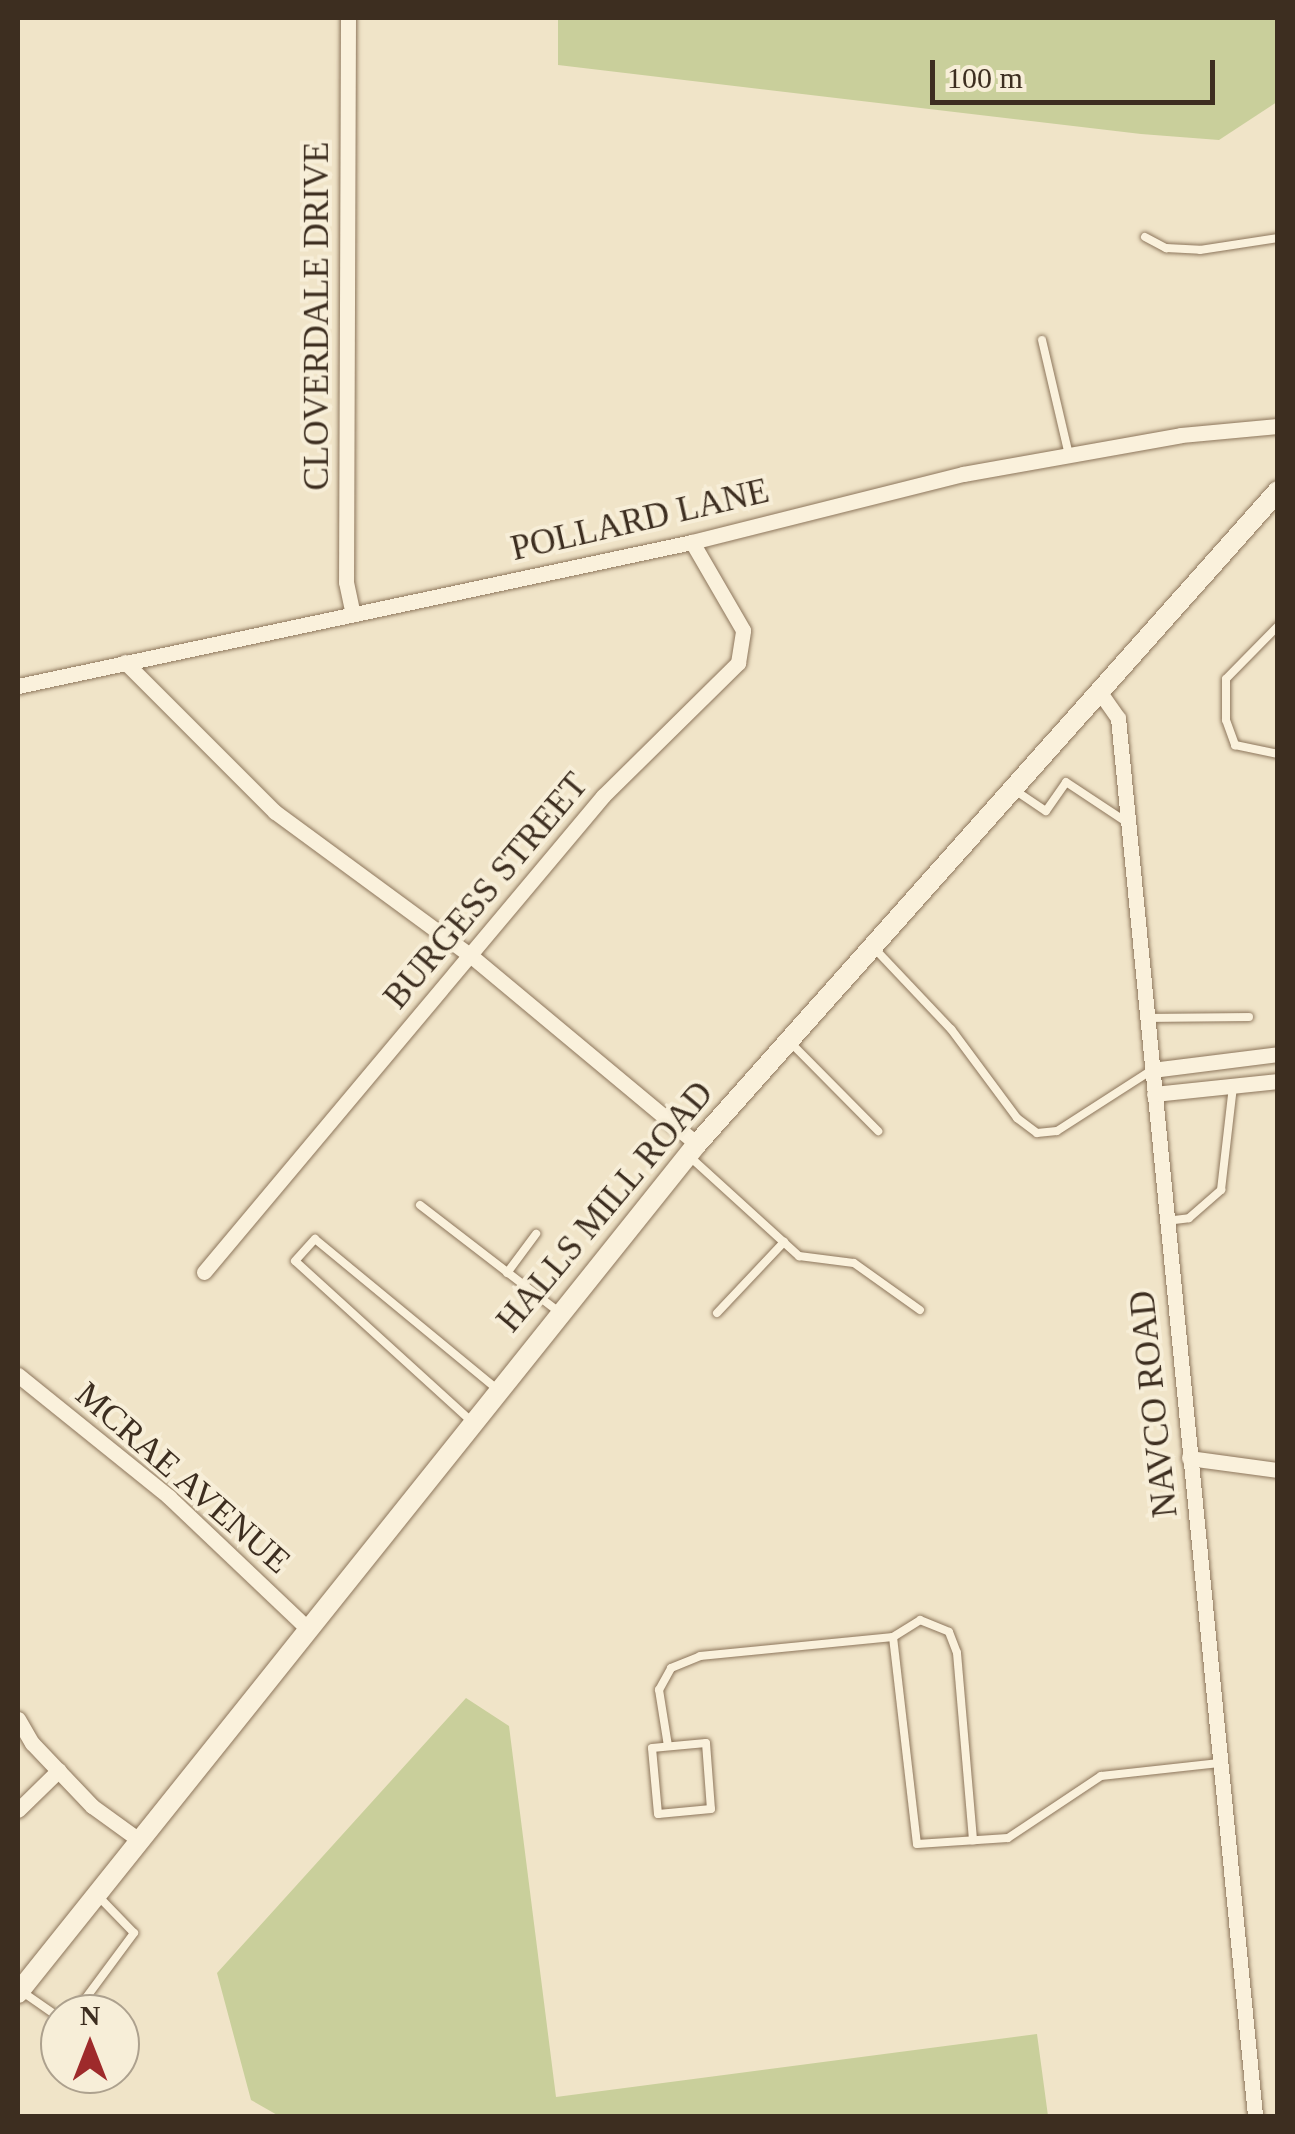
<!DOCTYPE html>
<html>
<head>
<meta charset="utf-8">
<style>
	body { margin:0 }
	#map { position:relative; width:1295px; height:2134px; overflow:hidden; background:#f0e4c8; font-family:Georgia,serif }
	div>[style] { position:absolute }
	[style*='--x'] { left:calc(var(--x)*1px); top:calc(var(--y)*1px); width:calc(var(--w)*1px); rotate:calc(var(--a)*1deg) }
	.green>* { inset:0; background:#c9cf9b }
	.roads { filter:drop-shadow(0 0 2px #8d765c) drop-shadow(0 0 2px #8d765c) }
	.lane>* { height:8px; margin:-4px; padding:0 4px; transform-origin:4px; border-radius:4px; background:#faf1dc }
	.street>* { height:15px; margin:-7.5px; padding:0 7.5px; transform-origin:7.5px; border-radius:7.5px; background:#faf1dc }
	.secondary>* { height:20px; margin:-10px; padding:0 10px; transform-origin:10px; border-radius:10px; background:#faf1dc }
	span { translate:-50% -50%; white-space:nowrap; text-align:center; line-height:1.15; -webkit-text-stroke:8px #f7eed8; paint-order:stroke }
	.street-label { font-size:35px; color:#3d2e20 }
	.frame { position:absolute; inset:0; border:20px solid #3d2e20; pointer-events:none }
	.north { position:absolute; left:40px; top:1994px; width:100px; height:100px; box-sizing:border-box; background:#f7eed8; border:2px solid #ada18e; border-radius:50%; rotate:0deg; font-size:28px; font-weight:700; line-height:40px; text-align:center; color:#3d2e20 }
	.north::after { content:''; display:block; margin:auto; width:35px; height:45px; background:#9e2a2b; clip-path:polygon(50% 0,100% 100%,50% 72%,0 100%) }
	.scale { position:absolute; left:930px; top:60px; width:285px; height:45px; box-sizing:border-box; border:5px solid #3d2e20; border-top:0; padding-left:12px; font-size:30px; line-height:35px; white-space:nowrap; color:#3d2e20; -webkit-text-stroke:8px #f7eed8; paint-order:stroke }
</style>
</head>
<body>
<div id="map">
	<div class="green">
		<i style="clip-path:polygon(558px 18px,1277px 18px,1277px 102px,1219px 140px,1141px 134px,558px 65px)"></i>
		<i style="clip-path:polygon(466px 1698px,509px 1726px,556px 2097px,1037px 2034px,1048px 2116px,279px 2116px,251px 2100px,217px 1973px)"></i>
	</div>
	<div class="roads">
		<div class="lane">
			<i style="--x:1145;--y:237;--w:24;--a:28"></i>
			<i style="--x:1166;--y:248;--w:34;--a:3"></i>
			<i style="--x:1200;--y:250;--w:79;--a:-8.7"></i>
			<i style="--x:1042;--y:340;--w:118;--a:76.8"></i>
			<i style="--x:1278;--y:626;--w:74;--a:134.5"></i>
			<i style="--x:1226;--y:679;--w:41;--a:90"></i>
			<i style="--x:1226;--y:720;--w:27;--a:70"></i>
			<i style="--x:1235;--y:745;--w:44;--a:11.8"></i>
			<i style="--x:1016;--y:791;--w:36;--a:34"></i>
			<i style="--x:1046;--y:811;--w:35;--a:-55"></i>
			<i style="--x:1066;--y:782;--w:74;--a:33.5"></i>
			<i style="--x:874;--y:948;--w:112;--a:46.5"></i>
			<i style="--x:951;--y:1029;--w:111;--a:53.4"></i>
			<i style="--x:1017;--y:1118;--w:25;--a:37"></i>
			<i style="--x:1037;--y:1133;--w:20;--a:-6"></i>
			<i style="--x:1057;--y:1131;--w:113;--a:-32.7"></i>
			<i style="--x:1147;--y:1018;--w:102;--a:-0.6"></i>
			<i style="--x:789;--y:1041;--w:127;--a:45.3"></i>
			<i style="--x:689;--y:1156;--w:149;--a:42.3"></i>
			<i style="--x:799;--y:1256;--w:55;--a:7.3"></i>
			<i style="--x:854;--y:1263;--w:81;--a:35.5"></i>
			<i style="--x:420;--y:1205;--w:175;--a:37.6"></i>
			<i style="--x:1166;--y:1221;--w:23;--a:-7"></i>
			<i style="--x:1189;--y:1218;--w:43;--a:-41.2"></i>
			<i style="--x:1221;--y:1190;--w:105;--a:-83.4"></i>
			<i style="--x:507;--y:1273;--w:49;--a:-53.4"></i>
			<i style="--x:717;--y:1313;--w:98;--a:-46.7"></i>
			<i style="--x:470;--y:1420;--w:236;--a:-137.7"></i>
			<i style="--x:295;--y:1261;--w:30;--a:-48"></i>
			<i style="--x:315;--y:1239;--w:234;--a:39.5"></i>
			<i style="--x:893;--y:1637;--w:208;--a:83.4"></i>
			<i style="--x:917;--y:1844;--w:91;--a:-3.8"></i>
			<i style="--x:1008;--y:1838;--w:112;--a:-33.7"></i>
			<i style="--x:1101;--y:1776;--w:119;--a:-6.3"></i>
			<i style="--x:706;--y:1743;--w:66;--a:85.7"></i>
			<i style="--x:711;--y:1809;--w:53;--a:174.6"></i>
			<i style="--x:658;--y:1814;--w:66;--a:-95.2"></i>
			<i style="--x:652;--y:1748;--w:54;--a:-5.3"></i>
			<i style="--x:668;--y:1746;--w:57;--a:-99.1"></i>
			<i style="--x:659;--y:1690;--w:25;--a:-61"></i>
			<i style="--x:671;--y:1668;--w:31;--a:-22"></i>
			<i style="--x:700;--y:1656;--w:194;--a:-5.6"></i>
			<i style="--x:893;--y:1637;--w:32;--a:-32"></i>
			<i style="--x:920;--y:1620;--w:31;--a:22"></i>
			<i style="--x:949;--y:1632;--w:22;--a:69"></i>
			<i style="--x:957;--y:1653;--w:188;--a:85.1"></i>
			<i style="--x:24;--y:1993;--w:44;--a:34.8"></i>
			<i style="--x:74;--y:2014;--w:101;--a:-53.5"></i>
			<i style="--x:134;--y:1933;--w:50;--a:-134.2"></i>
		</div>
		<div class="street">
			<i style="--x:348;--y:18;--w:564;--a:90.2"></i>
			<i style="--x:346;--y:582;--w:33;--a:78"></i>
			<i style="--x:125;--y:662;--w:212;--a:45"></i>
			<i style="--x:275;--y:812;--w:242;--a:36.3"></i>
			<i style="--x:470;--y:955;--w:295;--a:39.8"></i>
			<i style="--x:18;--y:686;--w:689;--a:-12.06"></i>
			<i style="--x:692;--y:542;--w:279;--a:-14.1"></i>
			<i style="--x:963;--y:474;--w:221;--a:-10.1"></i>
			<i style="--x:1181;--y:435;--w:97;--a:-5.3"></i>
			<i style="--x:1099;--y:691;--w:33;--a:55"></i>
			<i style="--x:1118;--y:718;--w:1405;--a:84.4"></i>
			<i style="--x:1152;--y:1070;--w:127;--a:-7.2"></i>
			<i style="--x:1154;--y:1094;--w:125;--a:-6"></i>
			<i style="--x:204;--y:1272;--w:621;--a:-50.03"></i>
			<i style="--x:603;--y:796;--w:190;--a:-44.6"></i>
			<i style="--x:738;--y:663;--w:33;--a:-81"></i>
			<i style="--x:743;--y:630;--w:102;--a:-120.1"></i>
			<i style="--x:18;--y:1375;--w:194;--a:38.9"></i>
			<i style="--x:169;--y:1497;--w:190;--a:43.5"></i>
			<i style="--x:1189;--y:1458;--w:90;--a:7.7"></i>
			<i style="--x:18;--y:1719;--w:28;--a:60"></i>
			<i style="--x:32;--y:1743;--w:87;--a:46.4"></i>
			<i style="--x:92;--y:1806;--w:58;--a:35.9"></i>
			<i style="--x:18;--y:1810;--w:57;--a:-44.3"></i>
		</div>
		<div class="secondary">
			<i style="--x:18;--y:1993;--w:1087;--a:-51.35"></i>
			<i style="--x:697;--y:1144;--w:874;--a:-48.34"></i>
		</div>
	</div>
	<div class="street-label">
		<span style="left:317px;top:316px;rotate:-90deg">CLOVERDALE DRIVE</span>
		<span style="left:640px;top:520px;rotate:-13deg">POLLARD LANE</span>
		<span style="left:486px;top:891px;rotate:-50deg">BURGESS STREET</span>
		<span style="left:605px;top:1207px;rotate:-50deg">HALLS MILL ROAD</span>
		<span style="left:1154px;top:1404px;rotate:-96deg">NAVCO ROAD</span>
		<span style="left:183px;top:1478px;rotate:41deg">MCRAE AVENUE</span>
	</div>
	<div class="frame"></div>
	<div class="north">N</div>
	<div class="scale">100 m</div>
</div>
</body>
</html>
